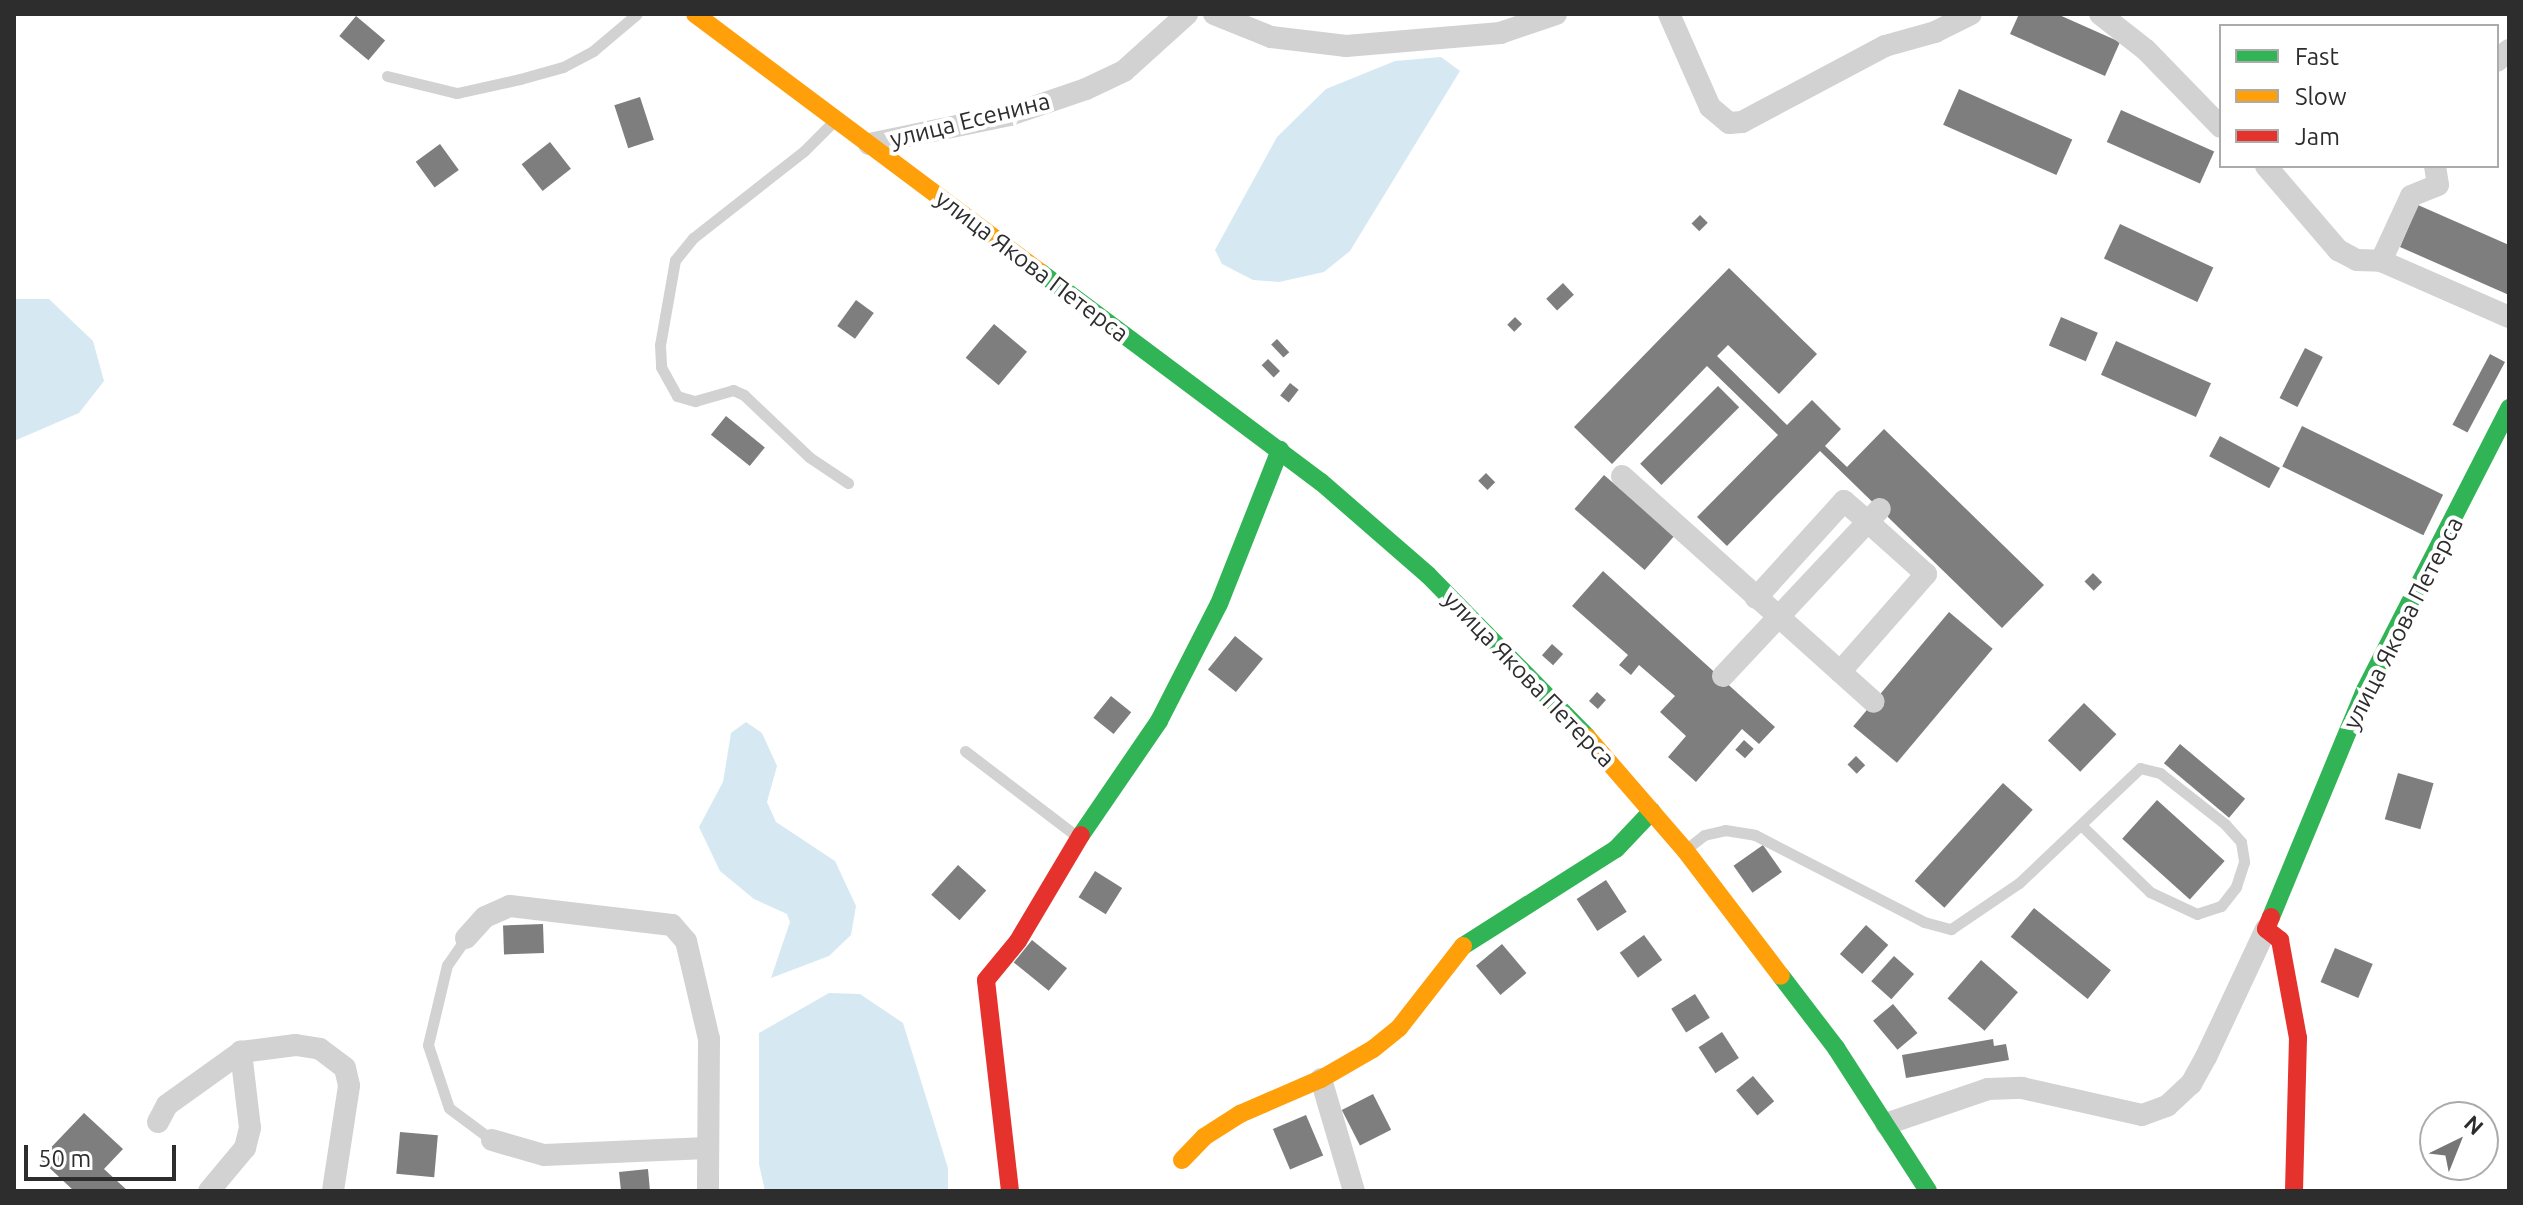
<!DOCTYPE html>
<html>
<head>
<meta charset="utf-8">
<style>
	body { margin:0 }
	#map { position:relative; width:2523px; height:1205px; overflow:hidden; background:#fff; font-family:Ubuntu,sans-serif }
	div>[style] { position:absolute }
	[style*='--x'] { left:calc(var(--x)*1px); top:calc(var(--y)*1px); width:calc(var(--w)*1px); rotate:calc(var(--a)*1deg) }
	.water>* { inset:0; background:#d6e9f2 }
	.building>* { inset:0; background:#7e7e7e; transform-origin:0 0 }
	.lane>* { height:11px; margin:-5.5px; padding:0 5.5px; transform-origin:5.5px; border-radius:5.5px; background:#d2d2d2 }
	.street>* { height:22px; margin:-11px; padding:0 11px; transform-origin:11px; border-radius:11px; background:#d2d2d2 }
	.fast>* { height:18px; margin:-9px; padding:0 9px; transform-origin:9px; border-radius:9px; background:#30b455 }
	.slow>* { height:18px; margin:-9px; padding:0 9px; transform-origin:9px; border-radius:9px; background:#ff9f0a }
	.jam>* { height:18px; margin:-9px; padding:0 9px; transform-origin:9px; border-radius:9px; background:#e5322d }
	span { translate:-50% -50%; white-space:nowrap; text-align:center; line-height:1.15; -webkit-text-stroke:8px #fff; paint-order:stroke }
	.street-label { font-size:24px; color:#2d2d2d }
	.frame { position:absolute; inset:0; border:16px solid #2d2d2d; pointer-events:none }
	.legend { position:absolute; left:2219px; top:24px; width:280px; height:144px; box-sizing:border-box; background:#fff; border:2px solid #ababab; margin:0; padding:10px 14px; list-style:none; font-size:24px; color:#2d2d2d }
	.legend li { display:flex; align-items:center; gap:16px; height:40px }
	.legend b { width:40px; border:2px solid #ababab }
	.north { position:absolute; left:2419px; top:1101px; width:80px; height:80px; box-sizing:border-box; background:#fff; border:2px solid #ababab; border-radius:50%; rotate:43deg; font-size:22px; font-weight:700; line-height:32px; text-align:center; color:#2d2d2d }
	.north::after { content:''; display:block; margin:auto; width:28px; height:36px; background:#767676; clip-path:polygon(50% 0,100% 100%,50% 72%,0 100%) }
	.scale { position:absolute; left:24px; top:1145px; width:152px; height:36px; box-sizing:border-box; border:4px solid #2d2d2d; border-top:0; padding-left:10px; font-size:24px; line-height:28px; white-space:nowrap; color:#2d2d2d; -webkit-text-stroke:6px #fff; paint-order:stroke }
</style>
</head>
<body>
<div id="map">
	<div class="water">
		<i style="clip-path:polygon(1441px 57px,1460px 71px,1350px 251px,1324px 272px,1279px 282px,1253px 280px,1222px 264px,1215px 250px,1277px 137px,1326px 89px,1395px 61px)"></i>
		<i style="clip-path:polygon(14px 299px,49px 299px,93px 341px,104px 381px,79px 413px,14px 441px)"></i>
		<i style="clip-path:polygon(746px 722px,762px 733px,777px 766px,767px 802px,776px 822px,835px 861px,856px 906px,851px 935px,829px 956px,771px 978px,790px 922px,787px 914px,754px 899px,720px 871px,699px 827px,723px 782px,731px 733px)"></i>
		<i style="clip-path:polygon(829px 993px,860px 994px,903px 1023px,948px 1168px,948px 1191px,765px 1191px,759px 1164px,759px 1033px)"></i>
	</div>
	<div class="building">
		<i style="clip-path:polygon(2019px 14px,2057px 14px,2120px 42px,2105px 76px,2010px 34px)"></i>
		<i style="left:356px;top:16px;width:38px;height:26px;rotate:40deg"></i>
		<i style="left:1959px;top:89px;width:124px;height:39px;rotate:24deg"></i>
		<i style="left:640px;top:97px;width:45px;height:27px;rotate:72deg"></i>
		<i style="left:2121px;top:110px;width:102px;height:35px;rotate:24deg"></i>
		<i style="left:550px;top:142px;width:34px;height:36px;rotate:52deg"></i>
		<i style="left:440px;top:144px;width:32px;height:30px;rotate:54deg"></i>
		<i style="clip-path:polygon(2418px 205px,2509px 245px,2509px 295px,2400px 247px)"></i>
		<i style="left:1700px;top:215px;width:11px;height:12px;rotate:45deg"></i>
		<i style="left:2120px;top:224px;width:103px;height:38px;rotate:25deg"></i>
		<i style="clip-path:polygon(1729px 268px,1817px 354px,1779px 394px,1728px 345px,1717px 356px,1787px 425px,1812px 400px,1841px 429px,1825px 446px,1847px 467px,1884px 429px,2044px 585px,2002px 628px,1820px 451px,1727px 546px,1697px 517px,1778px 435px,1707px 366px,1612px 464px,1574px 427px)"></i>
		<i style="left:1563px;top:283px;width:16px;height:23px;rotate:47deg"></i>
		<i style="left:856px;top:300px;width:22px;height:32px;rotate:36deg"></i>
		<i style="left:1515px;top:317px;width:10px;height:11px;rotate:45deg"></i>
		<i style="left:2061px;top:317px;width:40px;height:31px;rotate:23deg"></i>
		<i style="left:994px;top:324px;width:43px;height:44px;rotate:40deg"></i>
		<i style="left:1277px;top:339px;width:18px;height:8px;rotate:47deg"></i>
		<i style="left:2116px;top:341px;width:104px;height:37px;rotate:24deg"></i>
		<i style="left:2305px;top:348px;width:20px;height:56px;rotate:27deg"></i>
		<i style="left:2490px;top:354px;width:17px;height:80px;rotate:28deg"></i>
		<i style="left:1268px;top:359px;width:17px;height:9px;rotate:45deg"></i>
		<i style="left:1290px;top:383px;width:11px;height:16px;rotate:38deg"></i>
		<i style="left:1718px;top:386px;width:30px;height:110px;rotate:45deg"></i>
		<i style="left:726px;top:416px;width:50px;height:24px;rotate:39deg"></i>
		<i style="left:2302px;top:426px;width:157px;height:45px;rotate:26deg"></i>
		<i style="left:2220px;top:436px;width:68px;height:23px;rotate:28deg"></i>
		<i style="left:1486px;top:473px;width:13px;height:11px;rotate:45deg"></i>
		<i style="left:1604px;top:475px;width:93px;height:45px;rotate:41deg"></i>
		<i style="clip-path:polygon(1603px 571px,1775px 727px,1759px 744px,1742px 729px,1696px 782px,1668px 757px,1686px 736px,1660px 712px,1675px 696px,1639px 665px,1631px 675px,1619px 665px,1628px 655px,1572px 606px)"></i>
		<i style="left:2093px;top:573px;width:13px;height:12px;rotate:45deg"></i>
		<i style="left:1949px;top:612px;width:57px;height:149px;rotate:40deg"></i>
		<i style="left:1235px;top:636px;width:36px;height:43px;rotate:39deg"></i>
		<i style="left:1552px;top:644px;width:15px;height:15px;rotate:42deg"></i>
		<i style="left:1597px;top:692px;width:12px;height:12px;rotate:42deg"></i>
		<i style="left:1111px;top:696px;width:26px;height:28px;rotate:39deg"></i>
		<i style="left:2084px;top:703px;width:45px;height:52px;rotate:44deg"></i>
		<i style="left:1744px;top:740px;width:13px;height:13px;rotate:42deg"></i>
		<i style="left:2180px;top:744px;width:85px;height:25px;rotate:40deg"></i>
		<i style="left:1856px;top:756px;width:13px;height:12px;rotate:45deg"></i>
		<i style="left:2398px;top:773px;width:37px;height:48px;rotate:16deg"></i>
		<i style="left:2003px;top:783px;width:40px;height:132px;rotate:42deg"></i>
		<i style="left:2157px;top:800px;width:91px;height:52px;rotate:42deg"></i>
		<i style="left:1763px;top:845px;width:33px;height:36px;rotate:55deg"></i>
		<i style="left:958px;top:865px;width:38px;height:40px;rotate:42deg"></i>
		<i style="left:1095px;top:871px;width:32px;height:31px;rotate:32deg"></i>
		<i style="left:1606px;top:880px;width:38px;height:35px;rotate:57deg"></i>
		<i style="left:2034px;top:908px;width:99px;height:37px;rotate:39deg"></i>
		<i style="left:543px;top:924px;width:29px;height:40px;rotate:88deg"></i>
		<i style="left:1866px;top:925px;width:30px;height:39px;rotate:42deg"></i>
		<i style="left:1644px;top:935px;width:31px;height:30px;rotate:54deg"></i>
		<i style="left:1032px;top:940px;width:45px;height:29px;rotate:39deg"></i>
		<i style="left:1502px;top:944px;width:38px;height:34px;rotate:50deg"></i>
		<i style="left:2335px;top:948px;width:41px;height:37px;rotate:23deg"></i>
		<i style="left:1894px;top:956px;width:27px;height:34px;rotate:42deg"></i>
		<i style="left:1981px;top:960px;width:49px;height:51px;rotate:41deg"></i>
		<i style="left:1695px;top:994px;width:28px;height:28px;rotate:58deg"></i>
		<i style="left:1893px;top:1004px;width:38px;height:26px;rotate:50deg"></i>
		<i style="left:1722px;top:1032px;width:31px;height:28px;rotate:57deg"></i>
		<i style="clip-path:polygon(1993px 1039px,1994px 1046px,2006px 1044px,2009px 1060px,1906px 1078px,1902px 1055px)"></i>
		<i style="left:1753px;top:1076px;width:33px;height:22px;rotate:50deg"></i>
		<i style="left:1373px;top:1094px;width:40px;height:35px;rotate:63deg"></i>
		<i style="clip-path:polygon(84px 1113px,123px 1149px,104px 1169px,128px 1191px,74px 1191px,40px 1159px)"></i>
		<i style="left:1306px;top:1115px;width:44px;height:36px;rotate:67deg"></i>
		<i style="left:400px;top:1132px;width:38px;height:42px;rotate:5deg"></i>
		<i style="clip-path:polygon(648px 1169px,650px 1191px,621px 1191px,619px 1172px)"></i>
	</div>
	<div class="lane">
		<i style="--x:387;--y:76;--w:72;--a:13.7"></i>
		<i style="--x:457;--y:93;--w:65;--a:-12.5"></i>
		<i style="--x:520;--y:79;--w:45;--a:-15.6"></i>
		<i style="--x:563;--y:67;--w:34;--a:-28"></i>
		<i style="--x:593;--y:51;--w:57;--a:-40.1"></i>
		<i style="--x:835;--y:120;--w:44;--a:135"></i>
		<i style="--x:804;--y:151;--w:141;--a:141.9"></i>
		<i style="--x:693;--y:238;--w:28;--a:129"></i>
		<i style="--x:675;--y:260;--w:86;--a:100"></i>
		<i style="--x:660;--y:345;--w:22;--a:87"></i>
		<i style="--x:661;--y:367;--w:33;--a:61"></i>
		<i style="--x:677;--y:396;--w:19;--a:16"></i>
		<i style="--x:695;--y:401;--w:40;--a:-16"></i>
		<i style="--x:733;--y:390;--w:12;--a:24"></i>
		<i style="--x:744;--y:395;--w:90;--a:43.6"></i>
		<i style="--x:809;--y:457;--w:47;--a:33.7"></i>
		<i style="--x:965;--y:751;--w:142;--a:37.3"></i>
		<i style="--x:1685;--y:850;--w:24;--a:-38"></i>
		<i style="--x:1704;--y:835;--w:22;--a:-13"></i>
		<i style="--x:1725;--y:830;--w:30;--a:9"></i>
		<i style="--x:1755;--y:835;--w:190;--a:27.2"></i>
		<i style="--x:1924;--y:922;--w:28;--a:15"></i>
		<i style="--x:1951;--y:929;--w:82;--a:-34.1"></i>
		<i style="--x:2019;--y:883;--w:167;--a:-43.5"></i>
		<i style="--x:2140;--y:768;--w:21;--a:14"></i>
		<i style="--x:2160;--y:773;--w:83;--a:38.1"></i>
		<i style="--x:2225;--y:824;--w:24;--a:48"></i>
		<i style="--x:2241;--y:842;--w:20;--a:81"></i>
		<i style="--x:2244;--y:862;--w:26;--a:108"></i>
		<i style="--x:2236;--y:887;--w:24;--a:128"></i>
		<i style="--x:2221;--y:906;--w:25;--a:162"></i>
		<i style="--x:2197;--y:914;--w:52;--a:-154.9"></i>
		<i style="--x:2150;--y:892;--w:96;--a:-135.8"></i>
		<i style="--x:466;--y:938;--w:33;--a:125"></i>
		<i style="--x:447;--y:965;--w:82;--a:103.4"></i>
		<i style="--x:428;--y:1045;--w:66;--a:71.6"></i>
		<i style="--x:449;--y:1108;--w:54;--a:36.7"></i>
	</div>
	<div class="street">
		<i style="--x:1214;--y:14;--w:61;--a:22"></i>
		<i style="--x:1271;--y:37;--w:76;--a:6.8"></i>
		<i style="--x:1346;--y:46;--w:155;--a:-4.8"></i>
		<i style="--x:1500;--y:33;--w:59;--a:-18.7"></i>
		<i style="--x:1669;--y:14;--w:102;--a:66.2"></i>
		<i style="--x:1710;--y:107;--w:25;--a:40"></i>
		<i style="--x:1729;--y:123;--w:13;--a:-4"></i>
		<i style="--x:1742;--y:122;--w:162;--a:-28"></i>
		<i style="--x:1885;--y:46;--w:52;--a:-15.6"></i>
		<i style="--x:1935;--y:32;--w:40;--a:-26.6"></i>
		<i style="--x:2100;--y:14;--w:58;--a:38"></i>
		<i style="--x:2146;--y:50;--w:107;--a:45.8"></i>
		<i style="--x:2497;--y:61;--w:16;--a:-43"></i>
		<i style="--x:869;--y:144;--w:144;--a:-11.6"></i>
		<i style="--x:1010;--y:115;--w:80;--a:-18.9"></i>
		<i style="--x:1086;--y:89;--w:42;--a:-25.3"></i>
		<i style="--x:1124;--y:71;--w:85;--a:-42.1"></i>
		<i style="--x:2266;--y:166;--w:111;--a:49.4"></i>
		<i style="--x:2338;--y:250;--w:21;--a:28"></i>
		<i style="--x:2357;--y:260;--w:24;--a:2"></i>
		<i style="--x:2435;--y:166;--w:19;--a:81"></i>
		<i style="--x:2438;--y:185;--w:29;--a:158"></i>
		<i style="--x:2411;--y:196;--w:72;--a:114.8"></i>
		<i style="--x:2381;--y:261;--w:140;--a:23.6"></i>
		<i style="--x:1622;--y:476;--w:338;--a:41.9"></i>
		<i style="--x:1756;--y:598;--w:131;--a:-47.8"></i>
		<i style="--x:1844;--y:501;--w:32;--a:41"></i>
		<i style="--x:1868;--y:522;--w:78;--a:41.9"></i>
		<i style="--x:1926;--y:574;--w:130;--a:131.3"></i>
		<i style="--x:1723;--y:676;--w:229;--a:-46.8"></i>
		<i style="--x:466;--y:938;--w:28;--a:-48"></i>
		<i style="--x:485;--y:917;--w:27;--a:-24"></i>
		<i style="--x:510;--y:906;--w:163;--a:6.7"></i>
		<i style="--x:672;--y:925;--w:21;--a:49"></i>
		<i style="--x:686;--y:941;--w:101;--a:76.8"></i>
		<i style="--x:709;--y:1039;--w:152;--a:90.4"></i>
		<i style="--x:1321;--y:1079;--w:117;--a:73.6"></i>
		<i style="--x:158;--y:1122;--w:19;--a:-62"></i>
		<i style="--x:167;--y:1105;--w:91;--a:-35.6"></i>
		<i style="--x:241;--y:1052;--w:55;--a:-7.3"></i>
		<i style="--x:296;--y:1045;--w:24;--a:9"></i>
		<i style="--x:320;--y:1049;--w:31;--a:37"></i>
		<i style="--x:345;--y:1068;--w:18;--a:77"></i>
		<i style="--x:349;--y:1086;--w:106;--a:98.7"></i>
		<i style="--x:1886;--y:1124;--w:108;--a:-18.9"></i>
		<i style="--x:1988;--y:1089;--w:34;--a:-2"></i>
		<i style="--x:2022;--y:1088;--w:123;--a:12.7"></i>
		<i style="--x:2142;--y:1115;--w:27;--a:-20"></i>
		<i style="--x:2167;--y:1106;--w:33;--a:-43"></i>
		<i style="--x:2191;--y:1084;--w:31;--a:-61"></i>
		<i style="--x:2206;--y:1057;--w:141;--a:-64.9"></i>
		<i style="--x:492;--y:1140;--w:54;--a:16.1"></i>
		<i style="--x:544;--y:1155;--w:163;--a:-2.5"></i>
		<i style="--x:209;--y:1191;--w:56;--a:-50.1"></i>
		<i style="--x:245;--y:1148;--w:21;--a:-76"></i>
		<i style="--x:250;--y:1128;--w:77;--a:-96.8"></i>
	</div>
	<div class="fast">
		<i style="--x:1040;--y:272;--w:351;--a:36.8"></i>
		<i style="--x:1321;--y:482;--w:142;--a:41"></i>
		<i style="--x:1428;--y:575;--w:227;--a:45.5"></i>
		<i style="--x:1081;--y:835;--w:138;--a:-55.6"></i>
		<i style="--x:1159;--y:721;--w:131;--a:-62.9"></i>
		<i style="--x:1219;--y:604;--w:166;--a:-68.4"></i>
		<i style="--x:2271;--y:917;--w:246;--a:-67.5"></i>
		<i style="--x:2365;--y:690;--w:317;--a:-62.9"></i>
		<i style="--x:1463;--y:946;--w:181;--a:-32.4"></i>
		<i style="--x:1616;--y:849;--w:52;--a:-46.5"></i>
		<i style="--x:1781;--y:976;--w:91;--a:52.6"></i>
		<i style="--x:1836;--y:1048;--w:170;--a:57.2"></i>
	</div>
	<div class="slow">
		<i style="--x:695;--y:14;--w:431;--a:36.8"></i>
		<i style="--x:1587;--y:737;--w:150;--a:49.1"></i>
		<i style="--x:1685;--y:850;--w:158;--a:52.7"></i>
		<i style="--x:1182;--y:1160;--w:32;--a:-46"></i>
		<i style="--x:1204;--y:1137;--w:43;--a:-32.6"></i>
		<i style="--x:1240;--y:1114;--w:88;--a:-23.4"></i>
		<i style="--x:1321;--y:1079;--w:60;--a:-30"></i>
		<i style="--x:1373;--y:1049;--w:33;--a:-39"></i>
		<i style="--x:1399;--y:1028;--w:104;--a:-52"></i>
	</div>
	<div class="jam">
		<i style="--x:2271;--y:917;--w:13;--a:113"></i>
		<i style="--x:2266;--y:929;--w:18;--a:38"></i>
		<i style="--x:2280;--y:940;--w:100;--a:79.6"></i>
		<i style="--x:2298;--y:1038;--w:153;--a:91.5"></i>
		<i style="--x:1010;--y:1191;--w:212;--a:-96.5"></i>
		<i style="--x:986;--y:980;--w:50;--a:-50.6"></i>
		<i style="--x:1018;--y:941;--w:123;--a:-59.3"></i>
	</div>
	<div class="street-label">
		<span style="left:970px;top:120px;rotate:-14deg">улица Есенина</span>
		<span style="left:1032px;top:266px;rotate:37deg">улица Якова Петерса</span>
		<span style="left:2403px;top:623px;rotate:-63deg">улица Якова Петерса</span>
		<span style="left:1529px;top:679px;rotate:46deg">улица Якова Петерса</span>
	</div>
	<div class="frame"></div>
	<ul class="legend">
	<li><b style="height:10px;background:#30b455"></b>Fast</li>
	<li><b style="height:10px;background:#ff9f0a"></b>Slow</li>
	<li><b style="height:10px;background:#e5322d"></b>Jam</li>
	</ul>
	<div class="north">N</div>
	<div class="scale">50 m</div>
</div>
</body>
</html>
